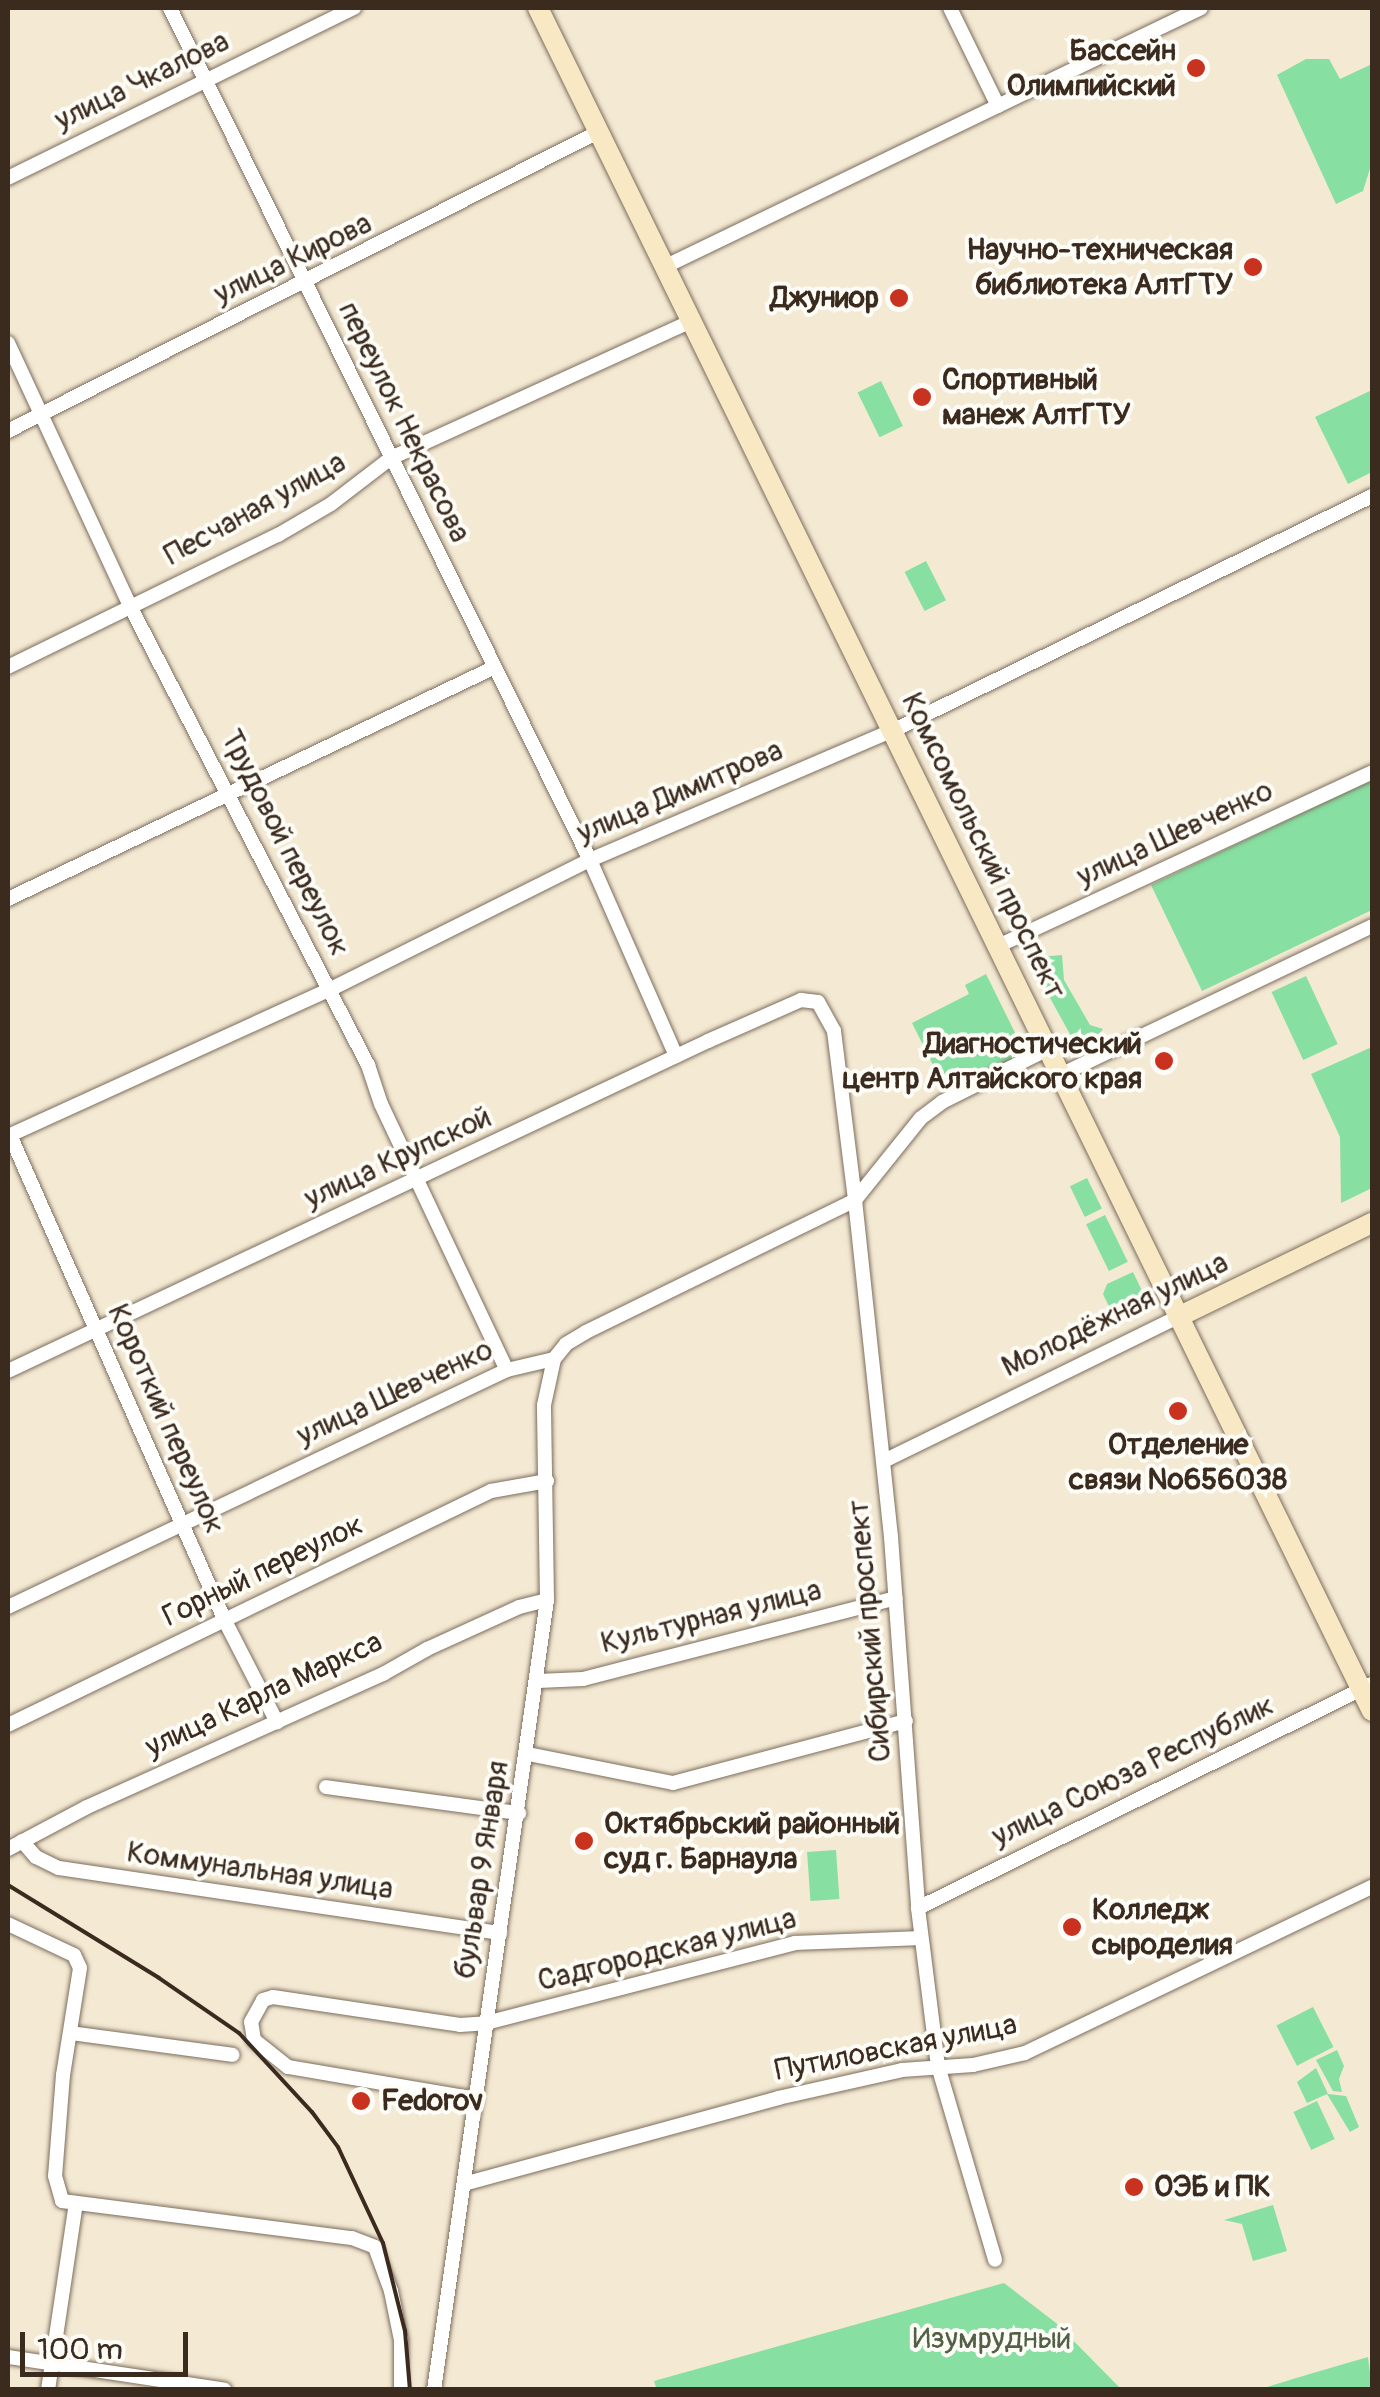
<!DOCTYPE html>
<html>
<head>
<meta charset="utf-8">
<style>
	body { margin:0 }
	#map { position:relative; width:1380px; height:2397px; overflow:hidden; background:#f4e9d3; font-family:Pangolin,sans-serif }
	div>[style] { position:absolute }
	[style*='--x'] { left:calc(var(--x)*1px); top:calc(var(--y)*1px); width:calc(var(--w)*1px); rotate:calc(var(--a)*1deg) }
	.green>* { inset:0; background:#88dfa2; transform-origin:0 0 }
	.roads { filter:drop-shadow(0 0 2px #7c6d5d) drop-shadow(0 0 2px #7c6d5d) }
	.street>* { height:14px; margin:-7px; padding:0 7px; transform-origin:7px; border-radius:7px; background:#fff }
	.secondary>* { height:20px; margin:-10px; padding:0 10px; transform-origin:10px; border-radius:10px; background:#f8e8c3 }
	.rail>* { height:4px; margin:-2px; padding:0 2px; transform-origin:2px; border-radius:2px; background:#3b2a1e }
	.dots>* { width:28px; height:28px; translate:-50% -50%; box-sizing:border-box; border:5px solid #fdfcf7; border-radius:50% }
	span { translate:-50% -50%; white-space:nowrap; text-align:center; line-height:1.15; -webkit-text-stroke:8px #fdfcf7; paint-order:stroke }
	.poi-label { font-size:30px; color:#3b2a1e; font-weight:700 }
	.right { translate:-100% -50%; text-align:right }
	.left { translate:0 -50%; text-align:left }
	.street-label { font-size:30px; color:#3b2a1e }
	.park-label { font-size:30px; color:#526046 }
	.frame { position:absolute; inset:0; border:10px solid #3b2a1e; pointer-events:none }
	.scale { position:absolute; left:20px; top:2332px; width:168px; height:45px; box-sizing:border-box; border:5px solid #3b2a1e; border-top:0; padding-left:12px; font-size:30px; line-height:35px; white-space:nowrap; color:#3b2a1e; -webkit-text-stroke:8px #fdfcf7; paint-order:stroke }
</style>
</head>
<body>
<div id="map">
	<div class="green">
		<i style="clip-path:polygon(1306px 59px,1329px 59px,1340px 79px,1372px 64px,1372px 162px,1363px 191px,1336px 204px,1277px 75px)"></i>
		<i style="left:881px;top:381px;width:50px;height:26px;rotate:64deg"></i>
		<i style="clip-path:polygon(1372px 390px,1372px 472px,1348px 484px,1315px 417px)"></i>
		<i style="left:926px;top:561px;width:44px;height:24px;rotate:63deg"></i>
		<i style="clip-path:polygon(1372px 780px,1372px 910px,1202px 991px,1151px 885px)"></i>
		<i style="clip-path:polygon(1062px 955px,1064px 980px,1090px 1025px,1103px 1029px,1089px 1048px,1077px 1047px,1028px 958px)"></i>
		<i style="clip-path:polygon(986px 974px,1023px 1049px,1011px 1061px,951px 1090px,944px 1087px,912px 1023px,969px 994px,965px 985px)"></i>
		<i style="left:1306px;top:976px;width:75px;height:38px;rotate:65deg"></i>
		<i style="clip-path:polygon(1372px 1047px,1372px 1188px,1341px 1203px,1340px 1137px,1311px 1074px)"></i>
		<i style="left:1087px;top:1178px;width:34px;height:19px;rotate:64deg"></i>
		<i style="left:1105px;top:1215px;width:52px;height:21px;rotate:64deg"></i>
		<i style="clip-path:polygon(1133px 1272px,1146px 1299px,1113px 1315px,1103px 1294px,1107px 1284px)"></i>
		<i style="left:836px;top:1850px;width:49px;height:29px;rotate:86deg"></i>
		<i style="left:1313px;top:2007px;width:45px;height:41px;rotate:63deg"></i>
		<i style="clip-path:polygon(1337px 2050px,1344px 2066px,1339px 2079px,1342px 2092px,1333px 2091px,1316px 2060px)"></i>
		<i style="clip-path:polygon(1316px 2068px,1328px 2094px,1346px 2096px,1359px 2127px,1350px 2132px,1327px 2094px,1307px 2103px,1297px 2082px)"></i>
		<i style="left:1317px;top:2101px;width:42px;height:26px;rotate:65deg"></i>
		<i style="clip-path:polygon(1273px 2205px,1287px 2251px,1253px 2261px,1242px 2224px,1224px 2220px)"></i>
		<i style="clip-path:polygon(1004px 2283px,1056px 2323px,1121px 2389px,657px 2390px,654px 2381px)"></i>
		<i style="clip-path:polygon(1368px 2357px,1372px 2389px,1260px 2389px,1313px 2373px)"></i>
	</div>
	<div class="roads">
		<div class="street">
			<i style="--x:170;--y:8;--w:950;--a:63.76"></i>
			<i style="--x:590;--y:860;--w:214;--a:66.3"></i>
			<i style="--x:950;--y:8;--w:109;--a:63.9"></i>
			<i style="--x:8;--y:178;--w:386;--a:-26.2"></i>
			<i style="--x:664;--y:267;--w:596;--a:-25.75"></i>
			<i style="--x:8;--y:343;--w:292;--a:65.1"></i>
			<i style="--x:131;--y:608;--w:515;--a:62.59"></i>
			<i style="--x:368;--y:1065;--w:41;--a:71.6"></i>
			<i style="--x:381;--y:1104;--w:294;--a:64.7"></i>
			<i style="--x:8;--y:431;--w:664;--a:-26.87"></i>
			<i style="--x:8;--y:667;--w:301;--a:-26.1"></i>
			<i style="--x:278;--y:535;--w:61;--a:-30.3"></i>
			<i style="--x:331;--y:504;--w:76;--a:-37.5"></i>
			<i style="--x:391;--y:458;--w:330;--a:-24.5"></i>
			<i style="--x:8;--y:899;--w:539;--a:-25.47"></i>
			<i style="--x:1000;--y:945;--w:410;--a:-24.9"></i>
			<i style="--x:1060;--y:1075;--w:346;--a:-25.5"></i>
			<i style="--x:10;--y:1135;--w:531;--a:66.14"></i>
			<i style="--x:225;--y:1621;--w:114;--a:62.8"></i>
			<i style="--x:8;--y:1136;--w:353;--a:-24.5"></i>
			<i style="--x:329;--y:990;--w:292;--a:-26.5"></i>
			<i style="--x:590;--y:860;--w:331;--a:-23.2"></i>
			<i style="--x:894;--y:730;--w:532;--a:-26.08"></i>
			<i style="--x:8;--y:1371;--w:774;--a:-25.24"></i>
			<i style="--x:708;--y:1041;--w:102;--a:-23.8"></i>
			<i style="--x:801;--y:1000;--w:17;--a:7"></i>
			<i style="--x:818;--y:1002;--w:33;--a:61"></i>
			<i style="--x:834;--y:1031;--w:170;--a:82.9"></i>
			<i style="--x:855;--y:1200;--w:339;--a:83.9"></i>
			<i style="--x:891;--y:1537;--w:372;--a:85.8"></i>
			<i style="--x:918;--y:1908;--w:159;--a:82.8"></i>
			<i style="--x:938;--y:2066;--w:202;--a:73.6"></i>
			<i style="--x:884;--y:1461;--w:327;--a:-26.1"></i>
			<i style="--x:8;--y:1607;--w:552;--a:-25.41"></i>
			<i style="--x:507;--y:1370;--w:48;--a:-13.2"></i>
			<i style="--x:538;--y:1681;--w:45;--a:-2.5"></i>
			<i style="--x:583;--y:1679;--w:323;--a:-14.5"></i>
			<i style="--x:8;--y:1725;--w:537;--a:-25.85"></i>
			<i style="--x:491;--y:1491;--w:57;--a:-10.1"></i>
			<i style="--x:528;--y:1754;--w:148;--a:11.3"></i>
			<i style="--x:673;--y:1783;--w:241;--a:-14.9"></i>
			<i style="--x:326;--y:1787;--w:195;--a:7.7"></i>
			<i style="--x:22;--y:1841;--w:21;--a:49"></i>
			<i style="--x:36;--y:1857;--w:25;--a:26"></i>
			<i style="--x:59;--y:1868;--w:446;--a:8.4"></i>
			<i style="--x:8;--y:1849;--w:89;--a:-28"></i>
			<i style="--x:87;--y:1807;--w:325;--a:-24.2"></i>
			<i style="--x:383;--y:1674;--w:51;--a:-29.6"></i>
			<i style="--x:427;--y:1649;--w:101;--a:-24.5"></i>
			<i style="--x:519;--y:1607;--w:29;--a:-14"></i>
			<i style="--x:918;--y:1908;--w:506;--a:-26.26"></i>
			<i style="--x:8;--y:1924;--w:73;--a:25.2"></i>
			<i style="--x:74;--y:1955;--w:14;--a:65"></i>
			<i style="--x:80;--y:1968;--w:108;--a:99"></i>
			<i style="--x:63;--y:2075;--w:101;--a:94.5"></i>
			<i style="--x:55;--y:2176;--w:26;--a:74"></i>
			<i style="--x:62;--y:2201;--w:292;--a:7.3"></i>
			<i style="--x:352;--y:2238;--w:25;--a:21"></i>
			<i style="--x:375;--y:2247;--w:47;--a:70"></i>
			<i style="--x:391;--y:2291;--w:50;--a:78.5"></i>
			<i style="--x:401;--y:2340;--w:50;--a:90"></i>
			<i style="--x:71;--y:2033;--w:163;--a:7.7"></i>
			<i style="--x:476;--y:2099;--w:191;--a:-170.3"></i>
			<i style="--x:288;--y:2067;--w:43;--a:-141.5"></i>
			<i style="--x:254;--y:2040;--w:18;--a:-99"></i>
			<i style="--x:251;--y:2022;--w:25;--a:-61"></i>
			<i style="--x:263;--y:2000;--w:10;--a:-17"></i>
			<i style="--x:273;--y:1997;--w:189;--a:8.5"></i>
			<i style="--x:460;--y:2025;--w:26;--a:-4"></i>
			<i style="--x:486;--y:2023;--w:319;--a:-14.5"></i>
			<i style="--x:795;--y:1943;--w:126;--a:-2.3"></i>
			<i style="--x:464;--y:2184;--w:326;--a:-15.3"></i>
			<i style="--x:778;--y:2098;--w:127;--a:-12.7"></i>
			<i style="--x:902;--y:2070;--w:71;--a:-4"></i>
			<i style="--x:973;--y:2065;--w:53;--a:-13"></i>
			<i style="--x:1025;--y:2053;--w:385;--a:-25.6"></i>
			<i style="--x:8;--y:2357;--w:219;--a:8.6"></i>
			<i style="--x:48;--y:2390;--w:189;--a:-81.5"></i>
			<i style="--x:434;--y:2390;--w:798;--a:-81.86"></i>
			<i style="--x:547;--y:1600;--w:195;--a:-90.9"></i>
			<i style="--x:544;--y:1405;--w:47;--a:-77.7"></i>
			<i style="--x:554;--y:1359;--w:19;--a:-51"></i>
			<i style="--x:566;--y:1344;--w:23;--a:-31"></i>
			<i style="--x:586;--y:1332;--w:300;--a:-26.1"></i>
			<i style="--x:855;--y:1200;--w:105;--a:-51.2"></i>
			<i style="--x:921;--y:1118;--w:26;--a:-37"></i>
			<i style="--x:942;--y:1102;--w:119;--a:-26.6"></i>
		</div>
		<div class="secondary">
			<i style="--x:538;--y:8;--w:1896;--a:63.91"></i>
			<i style="--x:1178;--y:1317;--w:216;--a:-25.9"></i>
		</div>
	</div>
	<div class="rail">
		<i style="--x:8;--y:1885;--w:177;--a:31.6"></i>
		<i style="--x:159;--y:1978;--w:97;--a:34.5"></i>
		<i style="--x:239;--y:2033;--w:108;--a:47.3"></i>
		<i style="--x:312;--y:2112;--w:44;--a:53.4"></i>
		<i style="--x:338;--y:2147;--w:106;--a:64.9"></i>
		<i style="--x:383;--y:2243;--w:91;--a:76"></i>
		<i style="--x:405;--y:2331;--w:59;--a:85.2"></i>
	</div>
	<div class="dots">
		<i style="left:1196px;top:68px;background:#c8321e"></i>
		<i style="left:1253px;top:267px;background:#c8321e"></i>
		<i style="left:899px;top:298px;background:#c8321e"></i>
		<i style="left:922px;top:397px;background:#c8321e"></i>
		<i style="left:1164px;top:1061px;background:#c8321e"></i>
		<i style="left:1178px;top:1411px;background:#c8321e"></i>
		<i style="left:584px;top:1841px;background:#c8321e"></i>
		<i style="left:1072px;top:1927px;background:#c8321e"></i>
		<i style="left:361px;top:2101px;background:#c8321e"></i>
		<i style="left:1134px;top:2187px;background:#c8321e"></i>
	</div>
	<div class="poi-label">
		<span class="right" style="left:1176px;top:68px">Бассейн<br>Олимпийский</span>
		<span class="right" style="left:1233px;top:267px">Научно-техническая<br>библиотека АлтГТУ</span>
		<span class="right" style="left:879px;top:298px">Джуниор</span>
		<span class="left" style="left:942px;top:397px">Спортивный<br>манеж АлтГТУ</span>
		<span class="right" style="left:1142px;top:1061px">Диагностический<br>центр Алтайского края</span>
		<span style="left:1178px;top:1462px">Отделение<br>связи №656038</span>
		<span class="left" style="left:604px;top:1841px">Октябрьский районный<br>суд г. Барнаула</span>
		<span class="left" style="left:1092px;top:1927px">Колледж<br>сыроделия</span>
		<span class="left" style="left:381px;top:2101px">Fedorov</span>
		<span class="left" style="left:1154px;top:2187px">ОЭБ и ПК</span>
	</div>
	<div class="street-label">
		<span style="left:142px;top:81px;rotate:-26deg">улица Чкалова</span>
		<span style="left:293px;top:259px;rotate:-26deg">улица Кирова</span>
		<span style="left:404px;top:422px;rotate:64deg">переулок Некрасова</span>
		<span style="left:255px;top:509px;rotate:-29deg">Песчаная улица</span>
		<span style="left:680px;top:792px;rotate:-23deg">улица Димитрова</span>
		<span style="left:1175px;top:834px;rotate:-25deg">улица Шевченко</span>
		<span style="left:285px;top:843px;rotate:63deg">Трудовой переулок</span>
		<span style="left:983px;top:846px;rotate:64deg">Комсомольский проспект</span>
		<span style="left:398px;top:1158px;rotate:-25deg">улица Крупской</span>
		<span style="left:1115px;top:1315px;rotate:-26deg">Молодёжная улица</span>
		<span style="left:395px;top:1393px;rotate:-25deg">улица Шевченко</span>
		<span style="left:166px;top:1419px;rotate:66deg">Короткий переулок</span>
		<span style="left:263px;top:1571px;rotate:-26deg">Горный переулок</span>
		<span style="left:711px;top:1617px;rotate:-14deg">Культурная улица</span>
		<span style="left:870px;top:1631px;rotate:-95deg">Сибирский проспект</span>
		<span style="left:264px;top:1695px;rotate:-25deg">улица Карла Маркса</span>
		<span style="left:1133px;top:1771px;rotate:-26deg">улица Союза Республик</span>
		<span style="left:482px;top:1870px;rotate:-81deg">бульвар 9 Января</span>
		<span style="left:260px;top:1871px;rotate:8deg">Коммунальная улица</span>
		<span style="left:667px;top:1950px;rotate:-14deg">Садгородская улица</span>
		<span style="left:896px;top:2048px;rotate:-11deg">Путиловская улица</span>
	</div>
	<div class="park-label">
		<span style="left:992px;top:2339px">Изумрудный</span>
	</div>
	<div class="frame"></div>
	<div class="scale">100 m</div>
</div>
</body>
</html>
